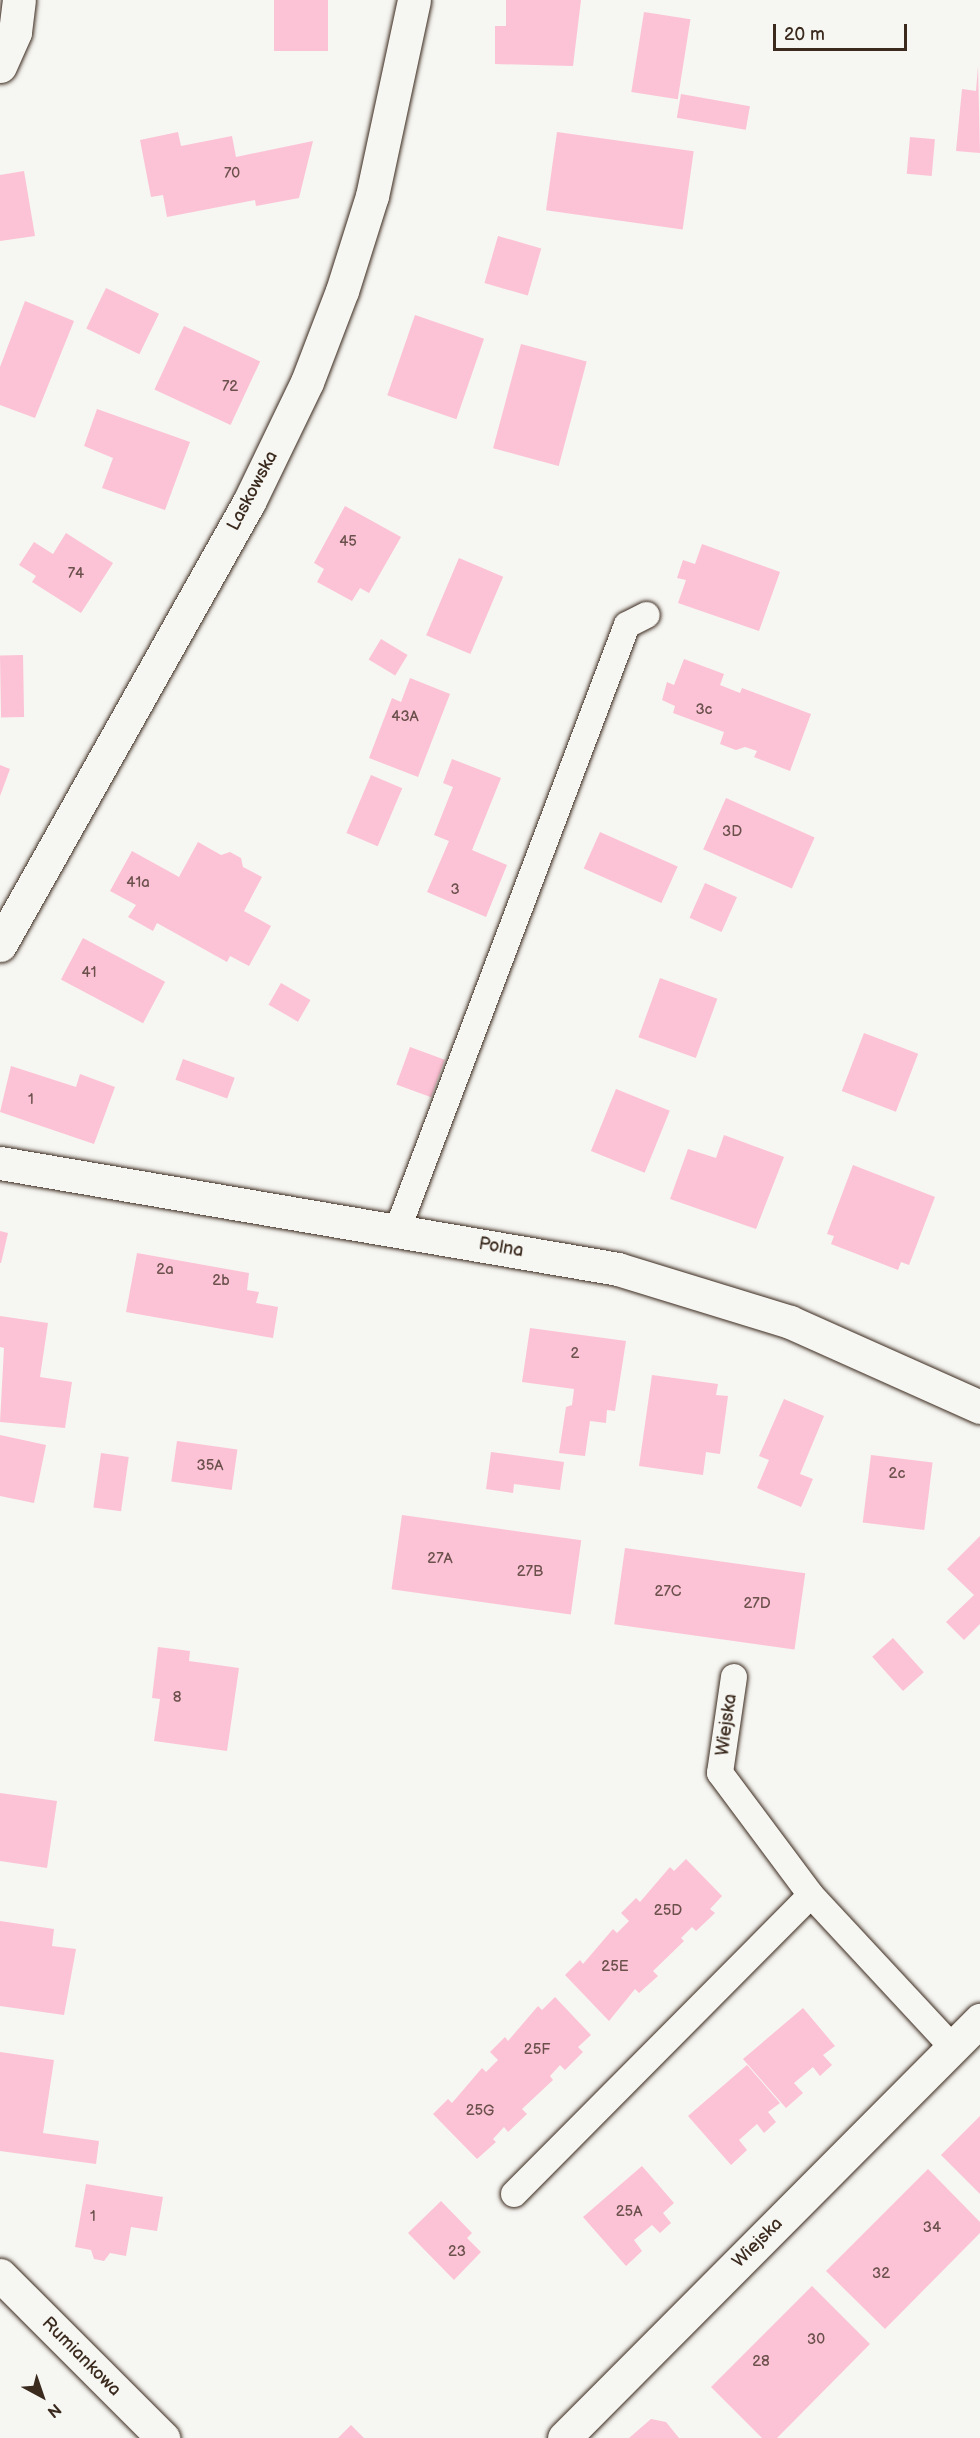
<!DOCTYPE html>
<html>
<head>
<meta charset="utf-8">
<style>
	body { margin:0 }
	#map { position:relative; width:980px; height:2438px; overflow:hidden; background:#f6f6f2; font-family:"Balsamiq Sans",sans-serif }
	div>[style] { position:absolute }
	[style*='--x'] { left:calc(var(--x)*1px); top:calc(var(--y)*1px); width:calc(var(--w)*1px); rotate:calc(var(--a)*1deg) }
	.building>* { inset:0; background:#fcc3d6; transform-origin:0 0 }
	.roads { filter:drop-shadow(0 0 2px #3b2a1e) drop-shadow(0 0 2px #3b2a1e) }
	.lane>* { height:26px; margin:-13px; padding:0 13px; transform-origin:13px; border-radius:13px; background:#f6f6f2 }
	.street>* { height:33px; margin:-16.5px; padding:0 16.5px; transform-origin:16.5px; border-radius:16.5px; background:#f6f6f2 }
	.secondary>* { height:33px; margin:-16.5px; padding:0 16.5px; transform-origin:16.5px; border-radius:16.5px; background:#f6f6f2 }
	span { translate:-50% -50%; white-space:nowrap; text-align:center; line-height:1.15; -webkit-text-stroke:6px #f6f6f2; paint-order:stroke }
	.number-label { font-size:15px; color:#6b504c }
	.number-label span { -webkit-text-stroke-width:0 }
	.street-label { font-size:18px; color:#3b2a1e }
	.north { position:absolute; left:12px; top:2366px; width:60px; height:60px; -webkit-text-stroke:4px #f6f6f2; paint-order:stroke; rotate:140deg; font-size:16px; font-weight:700; line-height:24px; text-align:center; color:#3b2a1e }
	.north::after { content:''; display:block; margin:auto; width:21px; height:27px; background:#3b2a1e; clip-path:polygon(50% 0,100% 100%,50% 72%,0 100%) }
	.scale { position:absolute; left:773px; top:24px; width:134px; height:27px; box-sizing:border-box; border:3px solid #3b2a1e; border-top:0; padding-left:8px; font-size:18px; line-height:21px; white-space:nowrap; color:#3b2a1e; -webkit-text-stroke:4px #f6f6f2; paint-order:stroke }
</style>
</head>
<body>
<div id="map">
	<div class="building">
		<i style="left:274px;top:0;width:54px;height:51px"></i>
		<i style="clip-path:polygon(506px 0,581px 0,573px 66px,495px 64px,495px 26px,506px 26px)"></i>
		<i style="left:644px;top:12px;width:47px;height:81px;rotate:9deg"></i>
		<i style="clip-path:polygon(978px 66px,980px 153px,956px 151px,962px 89px,976px 91px)"></i>
		<i style="left:681px;top:94px;width:70px;height:24px;rotate:10deg"></i>
		<i style="clip-path:polygon(178px 132px,181px 146px,232px 136px,236px 157px,313px 141px,299px 198px,256px 206px,255px 200px,167px 217px,163px 195px,151px 197px,140px 140px)"></i>
		<i style="left:557px;top:132px;width:138px;height:79px;rotate:8deg"></i>
		<i style="left:910px;top:137px;width:25px;height:37px;rotate:5deg"></i>
		<i style="clip-path:polygon(24px 171px,35px 236px,0 241px,0 175px)"></i>
		<i style="left:498px;top:236px;width:45px;height:49px;rotate:16deg"></i>
		<i style="left:106px;top:288px;width:59px;height:45px;rotate:26deg"></i>
		<i style="clip-path:polygon(25px 301px,74px 321px,35px 418px,0 405px,0 367px)"></i>
		<i style="left:415px;top:315px;width:73px;height:85px;rotate:19deg"></i>
		<i style="left:184px;top:326px;width:84px;height:70px;rotate:25deg"></i>
		<i style="left:521px;top:344px;width:68px;height:108px;rotate:15deg"></i>
		<i style="clip-path:polygon(97px 409px,190px 442px,165px 510px,102px 488px,113px 458px,84px 446px)"></i>
		<i style="clip-path:polygon(345px 506px,401px 537px,369px 593px,360px 588px,352px 601px,317px 582px,324px 569px,314px 563px)"></i>
		<i style="clip-path:polygon(66px 533px,113px 563px,81px 613px,32px 582px,36px 576px,19px 565px,34px 542px,53px 554px)"></i>
		<i style="clip-path:polygon(702px 544px,780px 572px,759px 631px,678px 603px,686px 580px,677px 578px,683px 560px,695px 564px)"></i>
		<i style="left:459px;top:558px;width:48px;height:84px;rotate:23deg"></i>
		<i style="left:381px;top:639px;width:31px;height:24px;rotate:31deg"></i>
		<i style="left:23px;top:655px;width:62px;height:23px;rotate:89deg"></i>
		<i style="clip-path:polygon(684px 659px,724px 674px,720px 685px,740px 693px,742px 688px,811px 714px,790px 771px,754px 757px,757px 751px,745px 747px,736px 750px,720px 744px,724px 732px,673px 713px,675px 706px,662px 700px,667px 682px,674px 685px)"></i>
		<i style="clip-path:polygon(410px 678px,450px 694px,418px 777px,369px 758px,392px 698px,401px 702px)"></i>
		<i style="clip-path:polygon(452px 759px,501px 778px,472px 850px,507px 865px,486px 917px,427px 892px,449px 841px,434px 835px,453px 787px,443px 783px)"></i>
		<i style="clip-path:polygon(0 765px,10px 769px,0 796px)"></i>
		<i style="left:371px;top:775px;width:34px;height:63px;rotate:23deg"></i>
		<i style="left:726px;top:798px;width:97px;height:56px;rotate:24deg"></i>
		<i style="left:600px;top:832px;width:85px;height:40px;rotate:24deg"></i>
		<i style="clip-path:polygon(198px 842px,221px 855px,230px 852px,241px 858px,243px 867px,262px 877px,244px 911px,271px 926px,249px 966px,230px 956px,227px 962px,157px 923px,153px 931px,128px 917px,136px 905px,110px 891px,132px 851px,179px 877px)"></i>
		<i style="left:705px;top:883px;width:35px;height:38px;rotate:24deg"></i>
		<i style="left:83px;top:938px;width:93px;height:47px;rotate:28deg"></i>
		<i style="left:660px;top:978px;width:61px;height:63px;rotate:20deg"></i>
		<i style="left:281px;top:983px;width:34px;height:25px;rotate:30deg"></i>
		<i style="left:864px;top:1033px;width:58px;height:62px;rotate:21deg"></i>
		<i style="left:410px;top:1047px;width:37px;height:40px;rotate:20deg"></i>
		<i style="left:183px;top:1059px;width:55px;height:22px;rotate:20deg"></i>
		<i style="clip-path:polygon(11px 1066px,76px 1087px,80px 1074px,115px 1087px,94px 1144px,0 1112px)"></i>
		<i style="left:616px;top:1089px;width:58px;height:67px;rotate:22deg"></i>
		<i style="clip-path:polygon(724px 1135px,784px 1157px,756px 1229px,670px 1199px,688px 1149px,716px 1158px)"></i>
		<i style="clip-path:polygon(853px 1165px,935px 1197px,909px 1265px,901px 1262px,898px 1270px,831px 1244px,834px 1236px,827px 1234px)"></i>
		<i style="clip-path:polygon(0 1231px,8px 1233px,1px 1263px,0 1263px)"></i>
		<i style="clip-path:polygon(137px 1253px,249px 1273px,247px 1290px,259px 1292px,256px 1303px,278px 1307px,273px 1338px,126px 1312px)"></i>
		<i style="clip-path:polygon(0 1316px,48px 1323px,40px 1377px,72px 1382px,65px 1428px,0 1422px,4px 1348px,0 1347px)"></i>
		<i style="clip-path:polygon(530px 1328px,626px 1341px,615px 1411px,607px 1410px,606px 1423px,590px 1421px,585px 1456px,559px 1453px,566px 1407px,572px 1405px,574px 1389px,522px 1382px)"></i>
		<i style="clip-path:polygon(652px 1375px,718px 1384px,716px 1395px,728px 1396px,720px 1454px,706px 1452px,703px 1475px,639px 1466px)"></i>
		<i style="clip-path:polygon(784px 1399px,824px 1416px,800px 1474px,813px 1479px,801px 1507px,757px 1488px,769px 1460px,759px 1456px)"></i>
		<i style="clip-path:polygon(0 1435px,46px 1445px,34px 1503px,0 1496px)"></i>
		<i style="left:177px;top:1441px;width:61px;height:41px;rotate:8deg"></i>
		<i style="clip-path:polygon(491px 1452px,564px 1462px,560px 1490px,514px 1484px,513px 1493px,486px 1489px)"></i>
		<i style="left:101px;top:1453px;width:28px;height:55px;rotate:8deg"></i>
		<i style="left:871px;top:1455px;width:62px;height:68px;rotate:7deg"></i>
		<i style="left:402px;top:1515px;width:181px;height:75px;rotate:8deg"></i>
		<i style="clip-path:polygon(980px 1536px,980px 1624px,964px 1640px,946px 1622px,974px 1595px,947px 1569px)"></i>
		<i style="left:625px;top:1548px;width:182px;height:77px;rotate:8deg"></i>
		<i style="left:893px;top:1638px;width:46px;height:28px;rotate:48deg"></i>
		<i style="clip-path:polygon(158px 1647px,190px 1651px,189px 1661px,239px 1668px,227px 1751px,154px 1741px,160px 1699px,152px 1698px)"></i>
		<i style="clip-path:polygon(0 1793px,57px 1801px,47px 1868px,0 1861px)"></i>
		<i style="clip-path:polygon(686px 1859px,722px 1896px,710px 1909px,715px 1913px,696px 1931px,692px 1927px,681px 1938px,684px 1941px,653px 1971px,658px 1976px,639px 1993px,635px 1989px,609px 2021px,565px 1975px,580px 1960px,583px 1964px,613px 1929px,617px 1933px,629px 1921px,621px 1913px,636px 1898px,640px 1902px,670px 1867px,674px 1871px)"></i>
		<i style="clip-path:polygon(0 1921px,54px 1929px,52px 1946px,76px 1949px,64px 2015px,0 2006px)"></i>
		<i style="clip-path:polygon(555px 1997px,591px 2035px,578px 2047px,583px 2052px,565px 2070px,560px 2065px,550px 2076px,553px 2080px,522px 2109px,527px 2114px,508px 2132px,504px 2127px,493px 2139px,496px 2142px,477px 2159px,433px 2114px,448px 2099px,452px 2103px,482px 2068px,486px 2072px,498px 2060px,490px 2052px,505px 2037px,508px 2041px,538px 2006px,542px 2010px)"></i>
		<i style="clip-path:polygon(803px 2008px,835px 2046px,823px 2055px,832px 2065px,820px 2076px,813px 2067px,794px 2083px,803px 2093px,786px 2108px,743px 2059px)"></i>
		<i style="clip-path:polygon(0 2052px,54px 2060px,43px 2133px,99px 2141px,96px 2164px,0 2151px)"></i>
		<i style="clip-path:polygon(747px 2065px,780px 2103px,768px 2112px,776px 2122px,764px 2133px,757px 2124px,739px 2140px,747px 2150px,731px 2165px,688px 2116px)"></i>
		<i style="clip-path:polygon(980px 2116px,980px 2194px,941px 2155px)"></i>
		<i style="clip-path:polygon(642px 2166px,674px 2203px,663px 2213px,671px 2223px,660px 2233px,652px 2225px,634px 2240px,642px 2251px,626px 2266px,583px 2217px)"></i>
		<i style="clip-path:polygon(928px 2169px,980px 2222px,980px 2233px,885px 2329px,826px 2271px)"></i>
		<i style="clip-path:polygon(86px 2184px,163px 2197px,157px 2231px,131px 2227px,126px 2256px,110px 2253px,104px 2261px,94px 2259px,91px 2250px,75px 2247px)"></i>
		<i style="clip-path:polygon(441px 2201px,472px 2233px,467px 2238px,481px 2252px,454px 2280px,408px 2233px)"></i>
		<i style="clip-path:polygon(812px 2286px,870px 2344px,777px 2438px,762px 2438px,711px 2387px)"></i>
		<i style="clip-path:polygon(651px 2419px,666px 2422px,679px 2438px,629px 2438px)"></i>
		<i style="clip-path:polygon(351px 2425px,364px 2438px,338px 2438px)"></i>
	</div>
	<div class="roads">
		<div class="lane">
			<i style="--x:397;--y:1231;--w:648;--a:-69.22"></i>
			<i style="--x:627;--y:625;--w:22;--a:-27"></i>
			<i style="--x:734;--y:1677;--w:97;--a:98.3"></i>
			<i style="--x:720;--y:1773;--w:152;--a:53.3"></i>
			<i style="--x:811;--y:1895;--w:209;--a:47.1"></i>
			<i style="--x:514;--y:2194;--w:421;--a:-45.2"></i>
		</div>
		<div class="street">
			<i style="--x:0;--y:66;--w:37;--a:-66"></i>
			<i style="--x:15;--y:32;--w:32;--a:-83"></i>
			<i style="--x:0;--y:2275;--w:231;--a:45"></i>
			<i style="--x:564;--y:2438;--w:590;--a:-45.14"></i>
		</div>
		<div class="secondary">
			<i style="--x:0;--y:945;--w:508;--a:-60.66"></i>
			<i style="--x:249;--y:502;--w:133;--a:-64.2"></i>
			<i style="--x:307;--y:382;--w:97;--a:-69"></i>
			<i style="--x:342;--y:291;--w:100;--a:-72.5"></i>
			<i style="--x:372;--y:196;--w:200;--a:-77.9"></i>
			<i style="--x:0;--y:1163;--w:627;--a:9.73"></i>
			<i style="--x:618;--y:1269;--w:180;--a:17.1"></i>
			<i style="--x:790;--y:1322;--w:208;--a:24.1"></i>
		</div>
	</div>
	<div class="number-label">
		<span style="left:232px;top:174px">70</span>
		<span style="left:230px;top:387px">72</span>
		<span style="left:348px;top:542px">45</span>
		<span style="left:76px;top:574px">74</span>
		<span style="left:704px;top:710px">3c</span>
		<span style="left:405px;top:717px">43A</span>
		<span style="left:732px;top:832px">3D</span>
		<span style="left:138px;top:883px">41a</span>
		<span style="left:455px;top:890px">3</span>
		<span style="left:89px;top:973px">41</span>
		<span style="left:31px;top:1100px">1</span>
		<span style="left:165px;top:1270px">2a</span>
		<span style="left:221px;top:1281px">2b</span>
		<span style="left:575px;top:1354px">2</span>
		<span style="left:210px;top:1466px">35A</span>
		<span style="left:897px;top:1474px">2c</span>
		<span style="left:440px;top:1559px">27A</span>
		<span style="left:530px;top:1572px">27B</span>
		<span style="left:668px;top:1592px">27C</span>
		<span style="left:757px;top:1604px">27D</span>
		<span style="left:177px;top:1698px">8</span>
		<span style="left:668px;top:1911px">25D</span>
		<span style="left:615px;top:1967px">25E</span>
		<span style="left:537px;top:2050px">25F</span>
		<span style="left:480px;top:2111px">25G</span>
		<span style="left:629px;top:2212px">25A</span>
		<span style="left:93px;top:2217px">1</span>
		<span style="left:932px;top:2228px">34</span>
		<span style="left:457px;top:2252px">23</span>
		<span style="left:881px;top:2274px">32</span>
		<span style="left:816px;top:2340px">30</span>
		<span style="left:761px;top:2362px">28</span>
	</div>
	<div class="street-label">
		<span style="left:253px;top:491px;rotate:-62deg">Laskowska</span>
		<span style="left:501px;top:1248px;rotate:10deg">Polna</span>
		<span style="left:727px;top:1725px;rotate:-82deg">Wiejska</span>
		<span style="left:758px;top:2243px;rotate:-45deg">Wiejska</span>
		<span style="left:81px;top:2357px;rotate:45deg">Rumiankowa</span>
	</div>
	<div class="north">N</div>
	<div class="scale">20 m</div>
</div>
</body>
</html>
